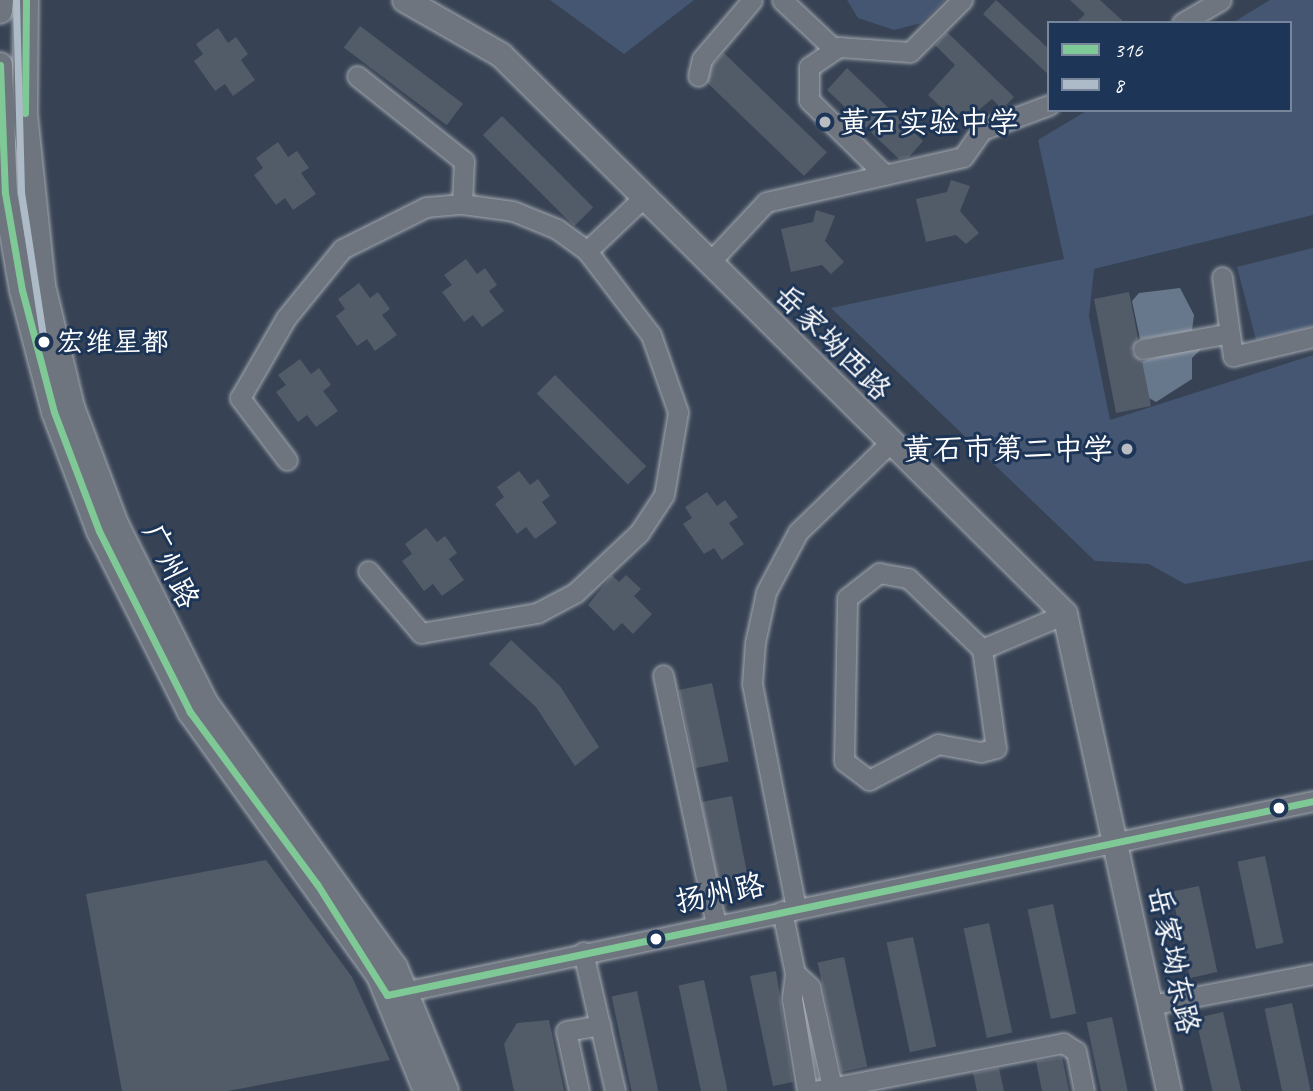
<!DOCTYPE html>
<html>
<head>
<meta charset="utf-8">
<style>
	body { margin:0 }
	#map { position:relative; width:1313px; height:1091px; overflow:hidden; background:#374354; font-family:Caveat,"LXGW WenKai TC",sans-serif }
	div>[style] { position:absolute }
	[style*='--x'] { left:calc(var(--x)*1px); top:calc(var(--y)*1px); width:calc(var(--w)*1px); rotate:calc(var(--a)*1deg) }
	.green>* { inset:0; background:#445671 }
	.water>* { inset:0; background:#68788c }
	.building>* { inset:0; background:#525b68; transform-origin:0 0 }
	.roads { filter:drop-shadow(0 0 2px #a5aab2) drop-shadow(0 0 2px #a5aab2) }
	.minor>* { height:19px; margin:-9.5px; padding:0 9.5px; transform-origin:9.5px; border-radius:9.5px; background:#6f757e }
	.major>* { height:24px; margin:-12px; padding:0 12px; transform-origin:12px; border-radius:12px; background:#6f757e }
	.bus-1>* { height:7px; margin:-3.5px; padding:0 3.5px; transform-origin:3.5px; border-radius:3.5px; background:#7ec996 }
	.bus-2>* { height:7px; margin:-3.5px; padding:0 3.5px; transform-origin:3.5px; border-radius:3.5px; background:#adbac7 }
	.dots>* { width:19px; height:19px; translate:-50% -50%; box-sizing:border-box; border:4px solid #1d3557; border-radius:50% }
	span { translate:-50% -50%; white-space:nowrap; text-align:center; line-height:1.15; -webkit-text-stroke:6px #1d3557; paint-order:stroke }
	.bus-label { font-size:28px; color:#fff }
	.left { translate:0 -50%; text-align:left }
	.poi-label { font-size:30px; color:#fff }
	.right { translate:-100% -50%; text-align:right }
	.street-label { font-size:30px; color:#fff }
	.legend { position:absolute; left:1047px; top:21px; width:245px; height:91px; box-sizing:border-box; background:#1d3557; border:2px solid #77869a; margin:0; padding:9px 12px; list-style:none; font-size:21px; color:#fff }
	.legend li { display:flex; align-items:center; gap:14px; height:35px }
	.legend b { width:35px; border:2px solid #77869a }
</style>
</head>
<body>
<div id="map">
	<div class="green">
		<i style="clip-path:polygon(550px 0,694px 0,624px 54px)"></i>
		<i style="clip-path:polygon(847px 0,945px 0,921px 23px,894px 30px,858px 18px)"></i>
		<i style="clip-path:polygon(1270px 0,1313px 0,1313px 215px,1094px 269px,1089px 316px,1110px 420px,1313px 355px,1313px 560px,1185px 584px,1149px 564px,1095px 561px,831px 308px,1064px 259px,1038px 140px,1088px 110px,1290px 110px,1290px 23px,1232px 23px)"></i>
		<i style="clip-path:polygon(1313px 248px,1313px 326px,1256px 340px,1237px 267px)"></i>
	</div>
	<div class="water">
		<i style="clip-path:polygon(1180px 288px,1194px 315px,1192px 331px,1140px 339px,1132px 301px,1139px 293px)"></i>
		<i style="clip-path:polygon(1206px 344px,1192px 358px,1192px 379px,1156px 402px,1147px 397px,1140px 362px)"></i>
	</div>
	<div class="building">
		<i style="clip-path:polygon(996px 0,1049px 49px,1049px 75px,983px 14px)"></i>
		<i style="clip-path:polygon(1070px 0,1100px 0,1125px 23px,1076px 23px,1085px 14px)"></i>
		<i style="left:360px;top:26px;width:129px;height:27px;rotate:37deg"></i>
		<i style="clip-path:polygon(218px 28px,228px 43px,236px 37px,248px 54px,241px 60px,255px 80px,233px 96px,225px 84px,215px 91px,194px 61px,203px 54px,196px 44px)"></i>
		<i style="clip-path:polygon(947px 32px,1014px 97px,1002px 109px,992px 99px,969px 118px,962px 111px,954px 119px,928px 95px,955px 65px,935px 45px)"></i>
		<i style="left:724px;top:53px;width:143px;height:33px;rotate:44deg"></i>
		<i style="clip-path:polygon(847px 68px,923px 141px,909px 157px,899px 159px,827px 90px)"></i>
		<i style="left:502px;top:116px;width:129px;height:27px;rotate:45deg"></i>
		<i style="clip-path:polygon(278px 142px,288px 157px,297px 151px,309px 168px,301px 173px,316px 194px,293px 210px,285px 198px,276px 205px,254px 175px,263px 168px,256px 158px)"></i>
		<i style="clip-path:polygon(951px 180px,970px 186px,960px 211px,979px 233px,966px 244px,956px 235px,926px 242px,916px 199px,947px 192px)"></i>
		<i style="clip-path:polygon(816px 210px,835px 216px,825px 241px,844px 262px,831px 274px,822px 265px,791px 272px,781px 229px,813px 222px)"></i>
		<i style="clip-path:polygon(466px 259px,477px 274px,485px 268px,497px 285px,489px 291px,504px 311px,482px 327px,473px 315px,464px 322px,442px 292px,452px 285px,444px 275px)"></i>
		<i style="clip-path:polygon(359px 283px,370px 298px,378px 292px,390px 309px,382px 315px,397px 335px,375px 351px,367px 339px,357px 346px,336px 316px,345px 309px,338px 299px)"></i>
		<i style="clip-path:polygon(1129px 292px,1138px 338px,1131px 352px,1142px 361px,1151px 406px,1116px 413px,1094px 299px)"></i>
		<i style="clip-path:polygon(300px 359px,311px 374px,319px 368px,331px 385px,323px 391px,338px 411px,316px 427px,307px 415px,298px 422px,276px 392px,286px 385px,278px 375px)"></i>
		<i style="left:555px;top:375px;width:129px;height:26px;rotate:45deg"></i>
		<i style="clip-path:polygon(519px 471px,530px 485px,538px 479px,550px 496px,542px 502px,557px 523px,535px 539px,526px 527px,517px 534px,495px 504px,504px 497px,497px 487px)"></i>
		<i style="clip-path:polygon(707px 492px,717px 506px,725px 500px,738px 517px,729px 523px,744px 544px,722px 560px,714px 548px,704px 554px,683px 524px,692px 518px,685px 507px)"></i>
		<i style="clip-path:polygon(426px 528px,437px 542px,445px 536px,457px 553px,449px 559px,464px 580px,442px 596px,433px 584px,424px 591px,402px 561px,412px 554px,405px 544px)"></i>
		<i style="clip-path:polygon(612px 575px,619px 582px,626px 575px,641px 589px,634px 596px,652px 614px,633px 634px,622px 623px,614px 631px,588px 605px)"></i>
		<i style="clip-path:polygon(511px 640px,560px 686px,599px 747px,575px 766px,536px 707px,489px 664px)"></i>
		<i style="left:712px;top:683px;width:80px;height:34px;rotate:78deg"></i>
		<i style="left:732px;top:796px;width:82px;height:31px;rotate:79deg"></i>
		<i style="left:1265px;top:856px;width:89px;height:28px;rotate:78deg"></i>
		<i style="clip-path:polygon(266px 860px,352px 977px,390px 1060px,228px 1091px,122px 1091px,86px 894px)"></i>
		<i style="left:1199px;top:886px;width:88px;height:28px;rotate:78deg"></i>
		<i style="left:1053px;top:904px;width:112px;height:26px;rotate:78deg"></i>
		<i style="left:989px;top:923px;width:112px;height:26px;rotate:78deg"></i>
		<i style="left:913px;top:937px;width:112px;height:27px;rotate:78deg"></i>
		<i style="left:844px;top:957px;width:112px;height:27px;rotate:78deg"></i>
		<i style="clip-path:polygon(776px 971px,793px 1082px,773px 1086px,750px 976px)"></i>
		<i style="left:704px;top:980px;width:113px;height:26px;rotate:78deg"></i>
		<i style="left:637px;top:991px;width:102px;height:26px;rotate:78deg"></i>
		<i style="left:1292px;top:1003px;width:90px;height:28px;rotate:78deg"></i>
		<i style="left:1223px;top:1012px;width:81px;height:28px;rotate:77deg"></i>
		<i style="left:1112px;top:1017px;width:76px;height:26px;rotate:78deg"></i>
		<i style="clip-path:polygon(549px 1020px,564px 1091px,514px 1091px,504px 1044px,517px 1023px)"></i>
		<i style="clip-path:polygon(1062px 1057px,1069px 1091px,1042px 1091px,1036px 1061px)"></i>
		<i style="clip-path:polygon(999px 1068px,1004px 1091px,977px 1091px,973px 1073px)"></i>
	</div>
	<div class="roads">
		<div class="minor">
			<i style="--x:782;--y:0;--w:70;--a:43.3"></i>
			<i style="--x:1182;--y:23;--w:45;--a:-30.5"></i>
			<i style="--x:357;--y:76;--w:137;--a:38.5"></i>
			<i style="--x:464;--y:161;--w:43;--a:92.7"></i>
			<i style="--x:698;--y:76;--w:17;--a:-77"></i>
			<i style="--x:702;--y:59;--w:77;--a:-49.7"></i>
			<i style="--x:885;--y:175;--w:107;--a:-135.4"></i>
			<i style="--x:809;--y:100;--w:33;--a:-90"></i>
			<i style="--x:809;--y:67;--w:36;--a:-34"></i>
			<i style="--x:839;--y:47;--w:71;--a:4"></i>
			<i style="--x:910;--y:52;--w:74;--a:-45"></i>
			<i style="--x:709;--y:263;--w:83;--a:-46.9"></i>
			<i style="--x:766;--y:202;--w:202;--a:-12.9"></i>
			<i style="--x:963;--y:157;--w:33;--a:-55"></i>
			<i style="--x:982;--y:130;--w:72;--a:-20.5"></i>
			<i style="--x:1222;--y:277;--w:80;--a:82.1"></i>
			<i style="--x:1233;--y:356;--w:82;--a:-13.4"></i>
			<i style="--x:1143;--y:349;--w:88;--a:-10.4"></i>
			<i style="--x:287;--y:460;--w:78;--a:-127.2"></i>
			<i style="--x:240;--y:398;--w:92;--a:-60.1"></i>
			<i style="--x:286;--y:318;--w:89;--a:-50.9"></i>
			<i style="--x:342;--y:249;--w:94;--a:-26.6"></i>
			<i style="--x:426;--y:207;--w:36;--a:-5"></i>
			<i style="--x:462;--y:204;--w:51;--a:7.8"></i>
			<i style="--x:513;--y:211;--w:48;--a:22.2"></i>
			<i style="--x:557;--y:229;--w:37;--a:36"></i>
			<i style="--x:368;--y:571;--w:82;--a:49.5"></i>
			<i style="--x:421;--y:633;--w:118;--a:-9.8"></i>
			<i style="--x:537;--y:613;--w:43;--a:-27.8"></i>
			<i style="--x:575;--y:593;--w:88;--a:-43.2"></i>
			<i style="--x:639;--y:533;--w:45;--a:-56.7"></i>
			<i style="--x:664;--y:495;--w:84;--a:-80.4"></i>
			<i style="--x:678;--y:412;--w:82;--a:-109.3"></i>
			<i style="--x:651;--y:335;--w:106;--a:-127.3"></i>
			<i style="--x:587;--y:251;--w:79;--a:-43.5"></i>
			<i style="--x:982;--y:649;--w:100;--a:82"></i>
			<i style="--x:996;--y:748;--w:16;--a:165"></i>
			<i style="--x:981;--y:752;--w:44;--a:-169.5"></i>
			<i style="--x:938;--y:744;--w:78;--a:152.4"></i>
			<i style="--x:869;--y:780;--w:31;--a:-143"></i>
			<i style="--x:844;--y:761;--w:163;--a:-88.9"></i>
			<i style="--x:847;--y:598;--w:41;--a:-38"></i>
			<i style="--x:879;--y:573;--w:29;--a:10"></i>
			<i style="--x:908;--y:578;--w:103;--a:43.8"></i>
			<i style="--x:982;--y:649;--w:90;--a:-22.9"></i>
			<i style="--x:663;--y:675;--w:256;--a:78"></i>
			<i style="--x:796;--y:908;--w:228;--a:-101.1"></i>
			<i style="--x:752;--y:684;--w:41;--a:-85.8"></i>
			<i style="--x:755;--y:643;--w:52;--a:-77.8"></i>
			<i style="--x:766;--y:592;--w:68;--a:-61.9"></i>
			<i style="--x:798;--y:532;--w:128;--a:-44.1"></i>
			<i style="--x:782;--y:911;--w:63;--a:78.2"></i>
			<i style="--x:795;--y:973;--w:26;--a:97"></i>
			<i style="--x:792;--y:999;--w:93;--a:80.7"></i>
			<i style="--x:583;--y:952;--w:143;--a:77"></i>
			<i style="--x:795;--y:973;--w:21;--a:43"></i>
			<i style="--x:810;--y:987;--w:102;--a:77.6"></i>
			<i style="--x:393;--y:994;--w:940;--a:-11.85"></i>
			<i style="--x:1151;--y:1005;--w:165;--a:-10.8"></i>
			<i style="--x:579;--y:1091;--w:61;--a:-102.2"></i>
			<i style="--x:566;--y:1031;--w:35;--a:-10"></i>
			<i style="--x:814;--y:1091;--w:254;--a:-10.9"></i>
			<i style="--x:1063;--y:1043;--w:15;--a:32"></i>
			<i style="--x:1076;--y:1051;--w:41;--a:78.7"></i>
		</div>
		<div class="major">
			<i style="--x:26;--y:0;--w:114;--a:90.5"></i>
			<i style="--x:25;--y:114;--w:173;--a:84"></i>
			<i style="--x:43;--y:286;--w:124;--a:76.5"></i>
			<i style="--x:72;--y:407;--w:125;--a:69.4"></i>
			<i style="--x:116;--y:524;--w:199;--a:63.4"></i>
			<i style="--x:205;--y:702;--w:326;--a:54.4"></i>
			<i style="--x:395;--y:967;--w:134;--a:67.6"></i>
			<i style="--x:405;--y:0;--w:111;--a:29.8"></i>
			<i style="--x:501;--y:55;--w:794;--a:44.74"></i>
			<i style="--x:1065;--y:614;--w:488;--a:77.7"></i>
			<i style="--x:0;--y:11;--w:11;--a:-85"></i>
			<i style="--x:0;--y:65;--w:128;--a:87.8"></i>
			<i style="--x:5;--y:193;--w:98;--a:80.1"></i>
			<i style="--x:22;--y:290;--w:126;--a:75.3"></i>
			<i style="--x:54;--y:412;--w:127;--a:69.3"></i>
			<i style="--x:99;--y:531;--w:203;--a:63.3"></i>
			<i style="--x:190;--y:712;--w:325;--a:54.4"></i>
			<i style="--x:379;--y:976;--w:124;--a:67.8"></i>
		</div>
	</div>
	<div class="bus-1">
		<i style="--x:0;--y:65;--w:128;--a:87.8"></i>
		<i style="--x:5;--y:193;--w:98;--a:80.1"></i>
		<i style="--x:22;--y:290;--w:126;--a:75.3"></i>
		<i style="--x:54;--y:412;--w:127;--a:69.3"></i>
		<i style="--x:99;--y:531;--w:203;--a:63.3"></i>
		<i style="--x:190;--y:712;--w:214;--a:53.6"></i>
		<i style="--x:317;--y:884;--w:131;--a:57.8"></i>
		<i style="--x:387;--y:995;--w:946;--a:-11.83"></i>
		<i style="--x:25;--y:113;--w:113;--a:-89.5"></i>
	</div>
	<div class="bus-2">
		<i style="--x:16;--y:0;--w:192;--a:88.5"></i>
		<i style="--x:21;--y:192;--w:152;--a:81.3"></i>
	</div>
	<div class="dots">
		<i style="left:825px;top:122px;background:#b9bdc3"></i>
		<i style="left:44px;top:342px;background:#fff"></i>
		<i style="left:1127px;top:449px;background:#b9bdc3"></i>
		<i style="left:1279px;top:808px;background:#fff"></i>
		<i style="left:656px;top:939px;background:#fff"></i>
	</div>
	<div class="bus-label">
		<span class="left" style="left:57px;top:342px">宏维星都</span>
	</div>
	<div class="poi-label">
		<span class="left" style="left:839px;top:122px">黄石实验中学</span>
		<span class="right" style="left:1113px;top:449px">黄石市第二中学</span>
	</div>
	<div class="street-label">
		<span style="left:833px;top:342px;rotate:45deg">岳家坳西路</span>
		<span style="left:171px;top:566px;rotate:64deg">广州路</span>
		<span style="left:720px;top:893px;rotate:-12deg">扬州路</span>
		<span style="left:1174px;top:960px;rotate:78deg">岳家坳东路</span>
	</div>
	<ul class="legend">
	<li><b style="height:9px;background:#7ec996"></b>316</li>
	<li><b style="height:9px;background:#adbac7"></b>8</li>
	</ul>
</div>
</body>
</html>
